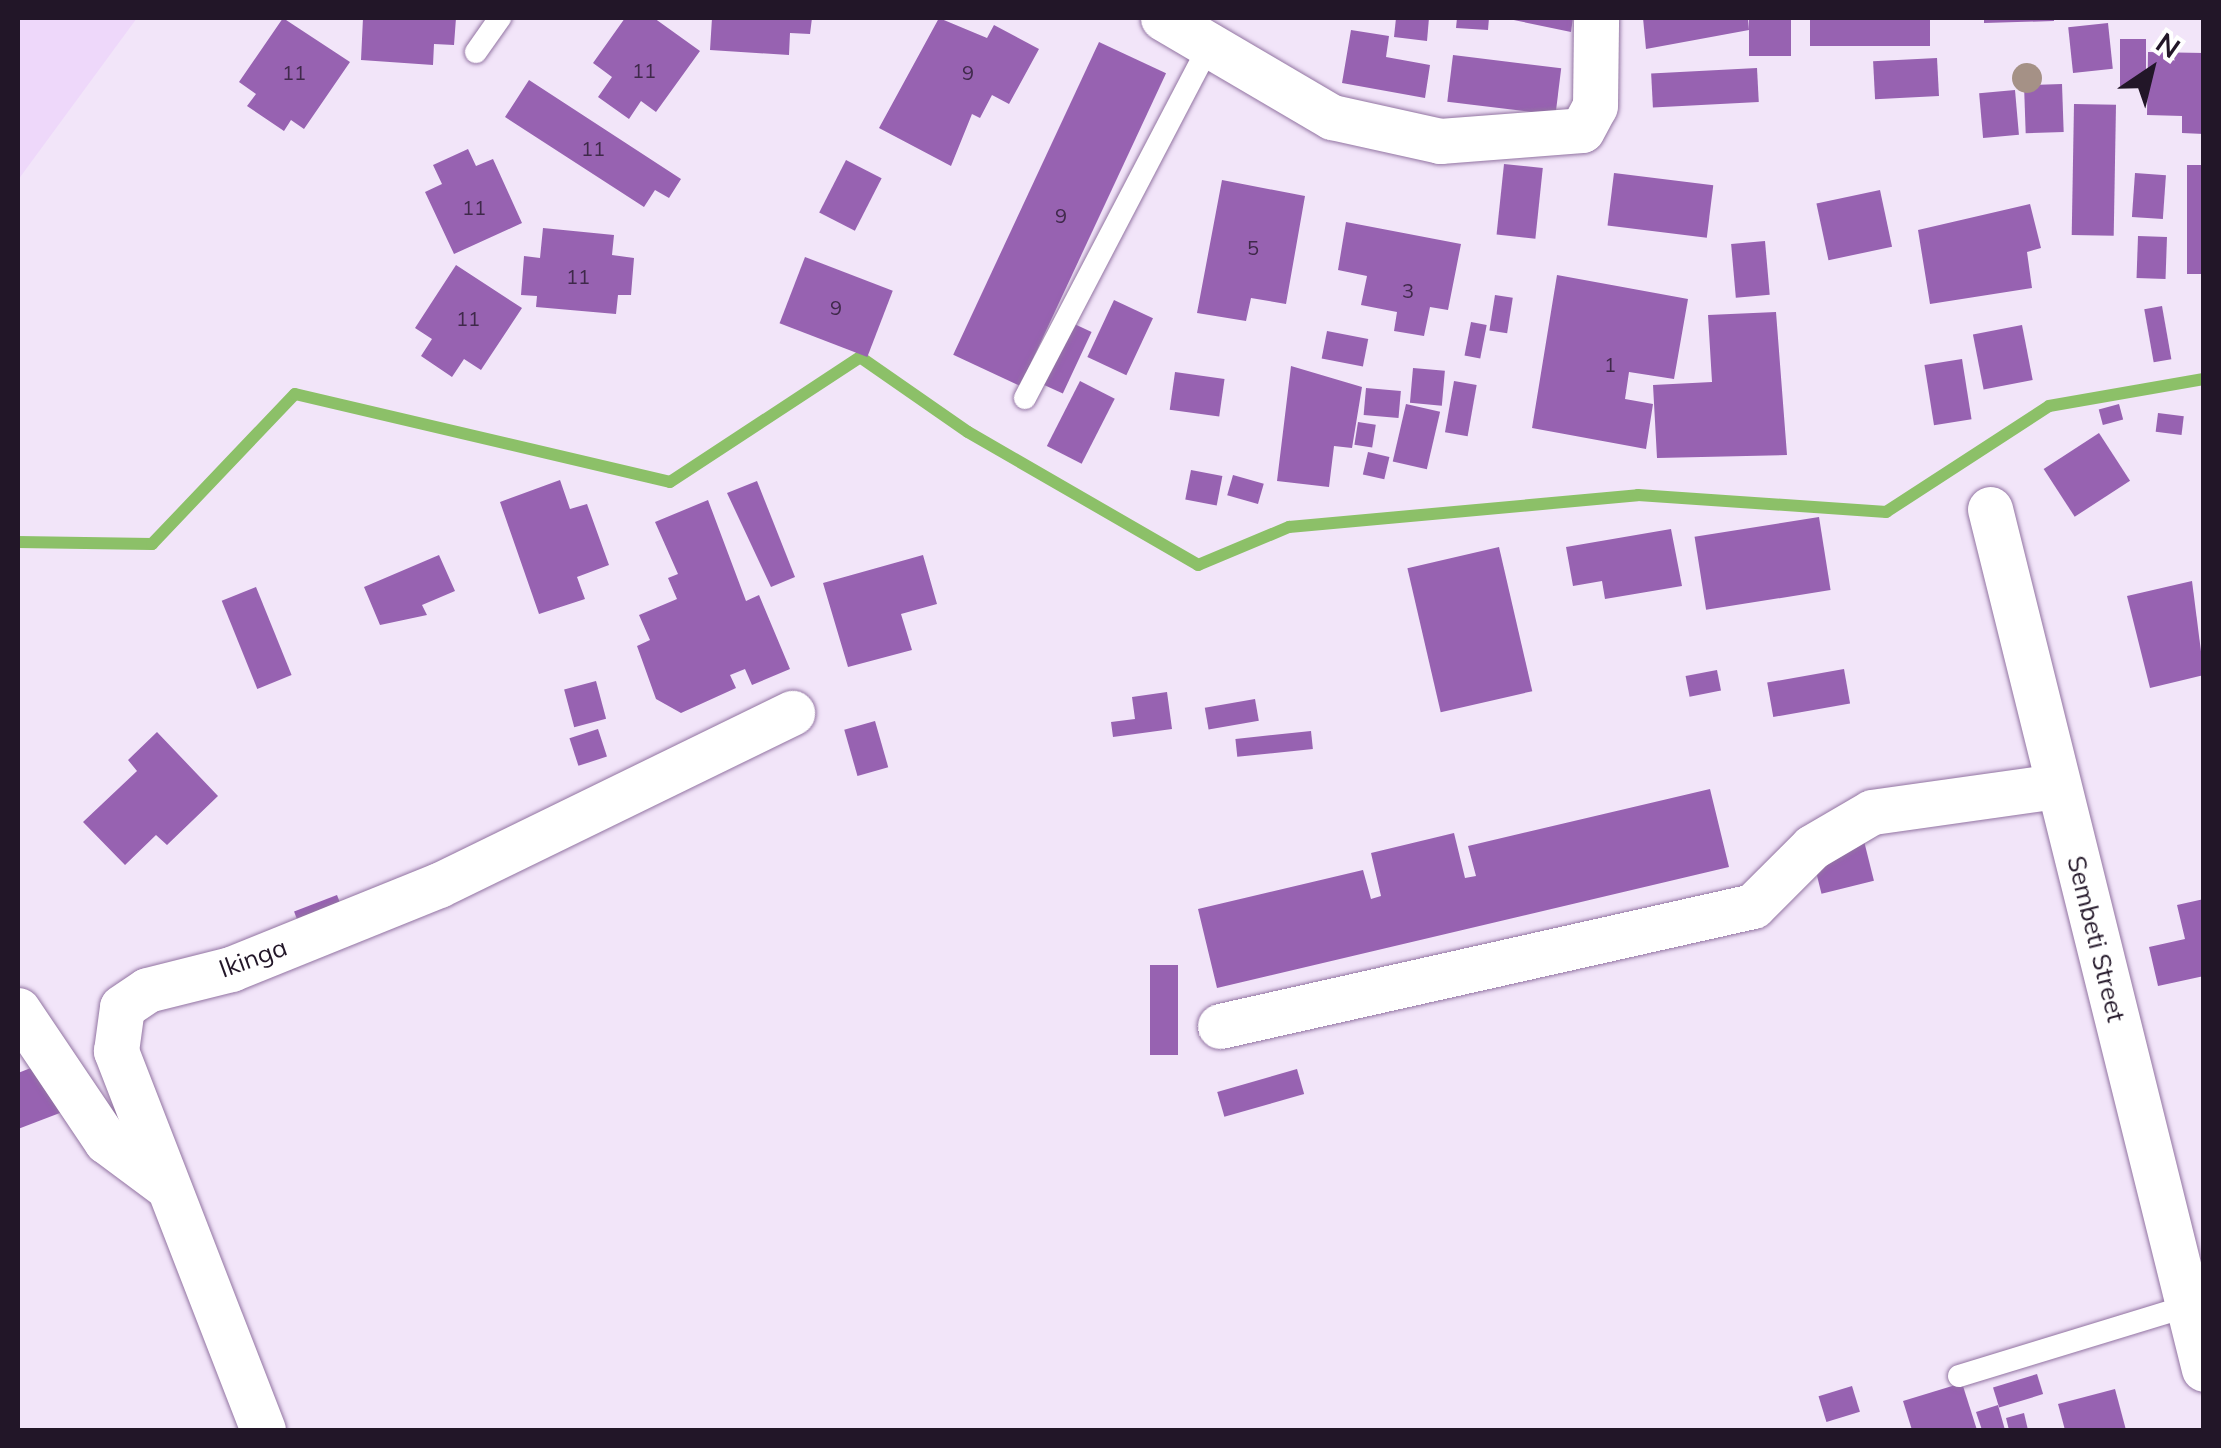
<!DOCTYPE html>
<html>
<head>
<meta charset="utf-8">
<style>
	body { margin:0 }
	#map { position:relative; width:2221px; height:1448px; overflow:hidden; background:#f2e5f9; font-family:Mulish,sans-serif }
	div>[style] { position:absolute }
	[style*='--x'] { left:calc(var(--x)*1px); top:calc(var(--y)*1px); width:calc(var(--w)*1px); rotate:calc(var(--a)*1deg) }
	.built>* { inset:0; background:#eed8fa }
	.stream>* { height:12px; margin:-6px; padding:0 6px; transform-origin:6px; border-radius:6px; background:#8cc068 }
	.building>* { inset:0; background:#9762b1; transform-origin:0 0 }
	.roads { filter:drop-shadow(0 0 2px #9274a2) drop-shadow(0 0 2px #9274a2) }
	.lane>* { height:22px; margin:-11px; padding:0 11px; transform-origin:11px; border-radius:11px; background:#fff }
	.street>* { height:45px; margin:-22.5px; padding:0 22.5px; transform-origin:22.5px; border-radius:22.5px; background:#fff }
	.trees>* { width:30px; height:30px; margin:-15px; border-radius:50%; background:#a59186 }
	span { translate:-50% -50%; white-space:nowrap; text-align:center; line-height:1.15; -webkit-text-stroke:9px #fff; paint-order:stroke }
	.number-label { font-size:20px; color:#3f294a }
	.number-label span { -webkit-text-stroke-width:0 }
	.street-label { font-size:25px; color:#221628 }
	.frame { position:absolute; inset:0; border:20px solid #221628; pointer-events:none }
	.north { position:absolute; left:2101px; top:20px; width:100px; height:100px; -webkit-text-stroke:8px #fff; paint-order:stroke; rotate:35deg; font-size:28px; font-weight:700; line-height:40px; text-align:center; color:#221628 }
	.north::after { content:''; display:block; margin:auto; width:35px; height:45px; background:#221628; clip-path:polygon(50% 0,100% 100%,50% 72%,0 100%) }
</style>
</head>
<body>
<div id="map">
	<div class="built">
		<i style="clip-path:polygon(18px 18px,137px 18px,18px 180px)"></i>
	</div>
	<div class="stream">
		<i style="--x:18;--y:542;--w:134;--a:0.9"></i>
		<i style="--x:152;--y:544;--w:207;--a:-46.4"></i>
		<i style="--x:295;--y:394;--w:385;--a:13.2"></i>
		<i style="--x:670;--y:482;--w:227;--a:-33.3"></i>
		<i style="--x:860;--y:357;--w:131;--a:34.8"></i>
		<i style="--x:968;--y:432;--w:266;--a:30"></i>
		<i style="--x:1198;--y:565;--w:99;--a:-22.7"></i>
		<i style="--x:1289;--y:527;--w:350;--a:-5.2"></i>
		<i style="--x:1638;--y:495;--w:249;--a:3.9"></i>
		<i style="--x:1886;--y:512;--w:194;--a:-33"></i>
		<i style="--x:2049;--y:406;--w:157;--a:-9.9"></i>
	</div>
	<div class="building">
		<i style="clip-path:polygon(283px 18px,350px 62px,304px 129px,291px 120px,284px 131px,247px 106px,256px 94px,239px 82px)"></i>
		<i style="clip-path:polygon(363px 18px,456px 18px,454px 45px,434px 44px,433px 65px,361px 60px)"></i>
		<i style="clip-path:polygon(625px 18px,654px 18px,700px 51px,656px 112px,641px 101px,629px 119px,598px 97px,612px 77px,593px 63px)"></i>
		<i style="clip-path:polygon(712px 18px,812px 18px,810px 34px,790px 33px,789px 55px,710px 50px)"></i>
		<i style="clip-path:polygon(939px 18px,987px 38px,994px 25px,1039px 49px,1009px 104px,992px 95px,980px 118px,972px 114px,951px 166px,879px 128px)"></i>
		<i style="clip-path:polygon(1396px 18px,1429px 18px,1427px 41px,1394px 37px)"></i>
		<i style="clip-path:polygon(1457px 18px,1489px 18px,1488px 30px,1456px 28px)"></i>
		<i style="clip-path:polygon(1504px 18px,1573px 18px,1571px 32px)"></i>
		<i style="clip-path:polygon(1643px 18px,1748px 18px,1749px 30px,1646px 49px)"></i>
		<i style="left:1749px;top:18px;width:42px;height:38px"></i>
		<i style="left:1810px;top:18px;width:120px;height:28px"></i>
		<i style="clip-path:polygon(1984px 18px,2054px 18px,2054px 21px,1984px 23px)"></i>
		<i style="left:2108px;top:23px;width:46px;height:40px;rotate:84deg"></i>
		<i style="clip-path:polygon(1351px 30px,1389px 36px,1386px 57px,1430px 65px,1425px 98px,1342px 83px)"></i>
		<i style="left:2146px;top:39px;width:47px;height:26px;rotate:90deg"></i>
		<i style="left:1099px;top:42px;width:74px;height:345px;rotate:25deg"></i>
		<i style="clip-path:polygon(2148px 52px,2204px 53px,2204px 134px,2182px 133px,2182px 116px,2147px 115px)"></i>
		<i style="left:1453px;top:55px;width:109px;height:47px;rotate:7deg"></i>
		<i style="left:1937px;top:58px;width:38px;height:64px;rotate:87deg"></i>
		<i style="left:1757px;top:68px;width:34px;height:106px;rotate:87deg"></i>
		<i style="clip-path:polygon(529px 80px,681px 179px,669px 198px,655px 190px,644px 207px,505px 117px)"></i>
		<i style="left:2062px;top:84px;width:48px;height:38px;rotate:88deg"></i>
		<i style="left:2015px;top:90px;width:45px;height:36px;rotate:85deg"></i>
		<i style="left:2074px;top:104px;width:42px;height:131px;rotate:1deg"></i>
		<i style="clip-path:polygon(468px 149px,476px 166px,493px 159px,522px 223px,454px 254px,425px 192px,442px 184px,433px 165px)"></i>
		<i style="left:846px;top:160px;width:40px;height:59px;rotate:27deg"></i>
		<i style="left:1504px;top:164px;width:39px;height:71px;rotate:6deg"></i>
		<i style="left:2187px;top:165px;width:17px;height:109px"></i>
		<i style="left:1614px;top:173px;width:100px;height:53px;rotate:7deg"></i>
		<i style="left:2135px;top:173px;width:31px;height:44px;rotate:4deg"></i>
		<i style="clip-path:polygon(1222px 180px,1305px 196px,1286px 304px,1251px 298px,1246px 321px,1197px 313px)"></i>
		<i style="left:1880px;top:190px;width:58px;height:65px;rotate:78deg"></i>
		<i style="clip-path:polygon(2030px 204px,2041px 248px,2027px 252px,2032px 288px,1930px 304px,1918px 230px)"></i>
		<i style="clip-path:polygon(1346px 222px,1461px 244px,1448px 310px,1430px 307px,1424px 336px,1394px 331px,1397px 312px,1361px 305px,1367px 276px,1338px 270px)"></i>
		<i style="clip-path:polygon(543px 228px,614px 235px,612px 255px,634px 258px,631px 295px,618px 295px,616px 314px,536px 307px,537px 296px,521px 295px,524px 256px,540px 258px)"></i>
		<i style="left:2138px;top:236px;width:29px;height:42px;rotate:2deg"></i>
		<i style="left:1765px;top:241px;width:54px;height:34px;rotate:85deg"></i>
		<i style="left:805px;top:257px;width:94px;height:71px;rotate:21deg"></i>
		<i style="clip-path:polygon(456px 265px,522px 308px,481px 370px,464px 359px,452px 377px,421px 356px,432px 339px,415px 328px)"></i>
		<i style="clip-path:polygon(1557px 275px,1688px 299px,1674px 379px,1629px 372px,1625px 399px,1653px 404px,1646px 449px,1532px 428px)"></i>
		<i style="left:1495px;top:295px;width:18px;height:36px;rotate:9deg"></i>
		<i style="left:1114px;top:300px;width:43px;height:63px;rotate:25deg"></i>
		<i style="left:2162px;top:306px;width:54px;height:18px;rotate:80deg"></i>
		<i style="clip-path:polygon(1776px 312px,1787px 455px,1657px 458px,1653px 385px,1712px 382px,1708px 315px)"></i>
		<i style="left:1068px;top:321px;width:26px;height:68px;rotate:25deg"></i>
		<i style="left:1471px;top:322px;width:16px;height:34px;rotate:11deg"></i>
		<i style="left:2022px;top:325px;width:56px;height:50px;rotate:79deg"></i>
		<i style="left:1327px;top:331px;width:42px;height:28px;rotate:11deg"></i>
		<i style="left:1962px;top:359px;width:61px;height:38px;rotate:81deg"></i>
		<i style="clip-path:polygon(1291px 366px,1362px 387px,1352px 448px,1334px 446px,1329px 487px,1277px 481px)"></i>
		<i style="left:1413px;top:368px;width:32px;height:35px;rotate:5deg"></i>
		<i style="left:1175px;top:372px;width:50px;height:38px;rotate:8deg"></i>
		<i style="left:1080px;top:381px;width:39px;height:73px;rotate:27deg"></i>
		<i style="left:1454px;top:381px;width:23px;height:52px;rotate:10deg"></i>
		<i style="left:1366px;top:388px;width:35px;height:27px;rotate:5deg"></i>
		<i style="left:1406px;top:404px;width:35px;height:59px;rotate:13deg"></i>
		<i style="left:2119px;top:404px;width:16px;height:21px;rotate:75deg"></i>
		<i style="left:2158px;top:413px;width:26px;height:19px;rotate:7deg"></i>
		<i style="left:1358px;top:422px;width:18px;height:23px;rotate:9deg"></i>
		<i style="left:2099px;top:433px;width:57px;height:66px;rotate:57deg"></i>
		<i style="left:1368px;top:452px;width:22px;height:23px;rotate:13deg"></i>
		<i style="left:1191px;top:470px;width:32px;height:30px;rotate:11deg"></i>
		<i style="left:1233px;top:475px;width:32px;height:21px;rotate:16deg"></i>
		<i style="clip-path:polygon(560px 480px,570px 509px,587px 504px,609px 565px,577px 577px,585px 599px,539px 614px,500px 502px)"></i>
		<i style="clip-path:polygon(757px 481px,795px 577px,771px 587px,727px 493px)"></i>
		<i style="clip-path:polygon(708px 500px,746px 601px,759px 595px,790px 669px,752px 685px,745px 669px,730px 675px,736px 688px,681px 713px,656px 699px,637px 646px,650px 640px,639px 615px,677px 599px,668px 578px,678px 574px,655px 522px)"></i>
		<i style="left:1819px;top:517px;width:74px;height:126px;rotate:81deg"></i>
		<i style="clip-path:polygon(1671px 529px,1682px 586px,1605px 599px,1602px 581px,1573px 586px,1566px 547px)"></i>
		<i style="left:1499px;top:547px;width:148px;height:94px;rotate:77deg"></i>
		<i style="clip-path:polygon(439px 555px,455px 591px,422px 605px,427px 615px,380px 625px,364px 587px)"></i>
		<i style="clip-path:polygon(923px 555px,937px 604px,901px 614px,912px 650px,848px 667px,823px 583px)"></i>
		<i style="clip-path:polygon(2192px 581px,2204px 675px,2150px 688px,2127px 596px)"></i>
		<i style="left:256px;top:587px;width:95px;height:37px;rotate:68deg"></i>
		<i style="left:1844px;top:669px;width:35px;height:78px;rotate:80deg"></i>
		<i style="left:1717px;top:670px;width:21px;height:32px;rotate:79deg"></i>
		<i style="left:596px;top:681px;width:39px;height:33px;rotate:75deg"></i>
		<i style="clip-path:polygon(1167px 692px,1172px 729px,1113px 737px,1111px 722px,1135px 719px,1132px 697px)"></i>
		<i style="left:1255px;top:699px;width:22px;height:51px;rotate:80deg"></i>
		<i style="left:875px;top:721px;width:48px;height:32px;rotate:74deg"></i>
		<i style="left:598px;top:729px;width:29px;height:30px;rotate:72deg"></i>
		<i style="left:1311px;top:731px;width:18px;height:76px;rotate:84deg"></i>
		<i style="clip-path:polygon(157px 732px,218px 796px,167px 845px,156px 835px,125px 865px,83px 822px,137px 771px,128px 760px)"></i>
		<i style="clip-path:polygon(1710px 789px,1729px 867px,1217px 988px,1198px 909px,1363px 870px,1371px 899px,1381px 896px,1371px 853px,1454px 833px,1465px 878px,1476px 876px,1468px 846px)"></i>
		<i style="left:1864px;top:841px;width:41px;height:54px;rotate:76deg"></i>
		<i style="left:337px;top:895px;width:19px;height:46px;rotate:69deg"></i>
		<i style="clip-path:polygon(2204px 899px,2204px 976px,2158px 986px,2149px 947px,2185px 939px,2177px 905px)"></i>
		<i style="left:1150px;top:965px;width:28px;height:90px"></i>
		<i style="clip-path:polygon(46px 1062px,65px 1111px,18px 1129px,18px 1073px)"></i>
		<i style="left:1297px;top:1069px;width:26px;height:83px;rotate:74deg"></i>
		<i style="left:2037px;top:1374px;width:21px;height:46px;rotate:73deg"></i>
		<i style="clip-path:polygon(1962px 1383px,1977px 1430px,1912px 1430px,1903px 1401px)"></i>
		<i style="left:1852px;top:1386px;width:27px;height:35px;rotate:73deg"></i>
		<i style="clip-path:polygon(2115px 1389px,2126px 1430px,2065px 1430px,2058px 1404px)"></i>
		<i style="clip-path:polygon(1998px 1405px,2005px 1430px,1982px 1430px,1976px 1412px)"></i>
		<i style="clip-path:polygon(2024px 1413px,2028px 1430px,2009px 1430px,2006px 1418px)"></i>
	</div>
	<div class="roads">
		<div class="lane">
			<i style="--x:476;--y:52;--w:42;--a:-54.8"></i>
			<i style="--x:1025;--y:398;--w:404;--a:-62.4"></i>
			<i style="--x:1959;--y:1376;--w:239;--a:-17"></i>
		</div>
		<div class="street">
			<i style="--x:1163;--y:18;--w:196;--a:30.4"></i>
			<i style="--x:1332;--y:117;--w:111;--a:12.5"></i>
			<i style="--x:1440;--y:141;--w:142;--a:-4.4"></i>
			<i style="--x:1582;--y:130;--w:27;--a:-62"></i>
			<i style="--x:1595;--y:106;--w:88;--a:-89.3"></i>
			<i style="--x:1990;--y:509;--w:886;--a:76.03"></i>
			<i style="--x:18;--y:1010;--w:158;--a:56.1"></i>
			<i style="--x:106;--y:1141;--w:77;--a:36.6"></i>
			<i style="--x:1220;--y:1026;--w:546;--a:-12.69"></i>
			<i style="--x:1753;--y:906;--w:83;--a:-45"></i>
			<i style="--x:1812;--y:847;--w:69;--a:-30.3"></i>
			<i style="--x:1872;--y:812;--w:187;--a:-8"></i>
			<i style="--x:263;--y:1430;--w:407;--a:-111.2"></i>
			<i style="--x:116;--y:1051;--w:44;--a:-82.2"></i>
			<i style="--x:122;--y:1007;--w:30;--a:-34"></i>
			<i style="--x:147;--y:990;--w:87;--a:-14"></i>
			<i style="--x:231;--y:969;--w:224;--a:-22"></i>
			<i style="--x:439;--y:885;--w:393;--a:-26"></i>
		</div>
	</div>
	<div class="trees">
		<i style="left:2027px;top:78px"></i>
	</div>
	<div class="number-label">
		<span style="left:644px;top:70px">11</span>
		<span style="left:294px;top:72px">11</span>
		<span style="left:968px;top:72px">9</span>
		<span style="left:593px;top:148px">11</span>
		<span style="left:474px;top:207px">11</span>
		<span style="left:1061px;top:215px">9</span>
		<span style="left:1253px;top:247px">5</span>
		<span style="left:578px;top:276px">11</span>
		<span style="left:1408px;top:290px">3</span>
		<span style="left:836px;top:307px">9</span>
		<span style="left:468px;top:318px">11</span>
		<span style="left:1610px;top:364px">1</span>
	</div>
	<div class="street-label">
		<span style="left:2096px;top:939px;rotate:76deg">Sembeti Street</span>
		<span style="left:253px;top:958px;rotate:-20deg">Ikinga</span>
	</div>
	<div class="frame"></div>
	<div class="north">N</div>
</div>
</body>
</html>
